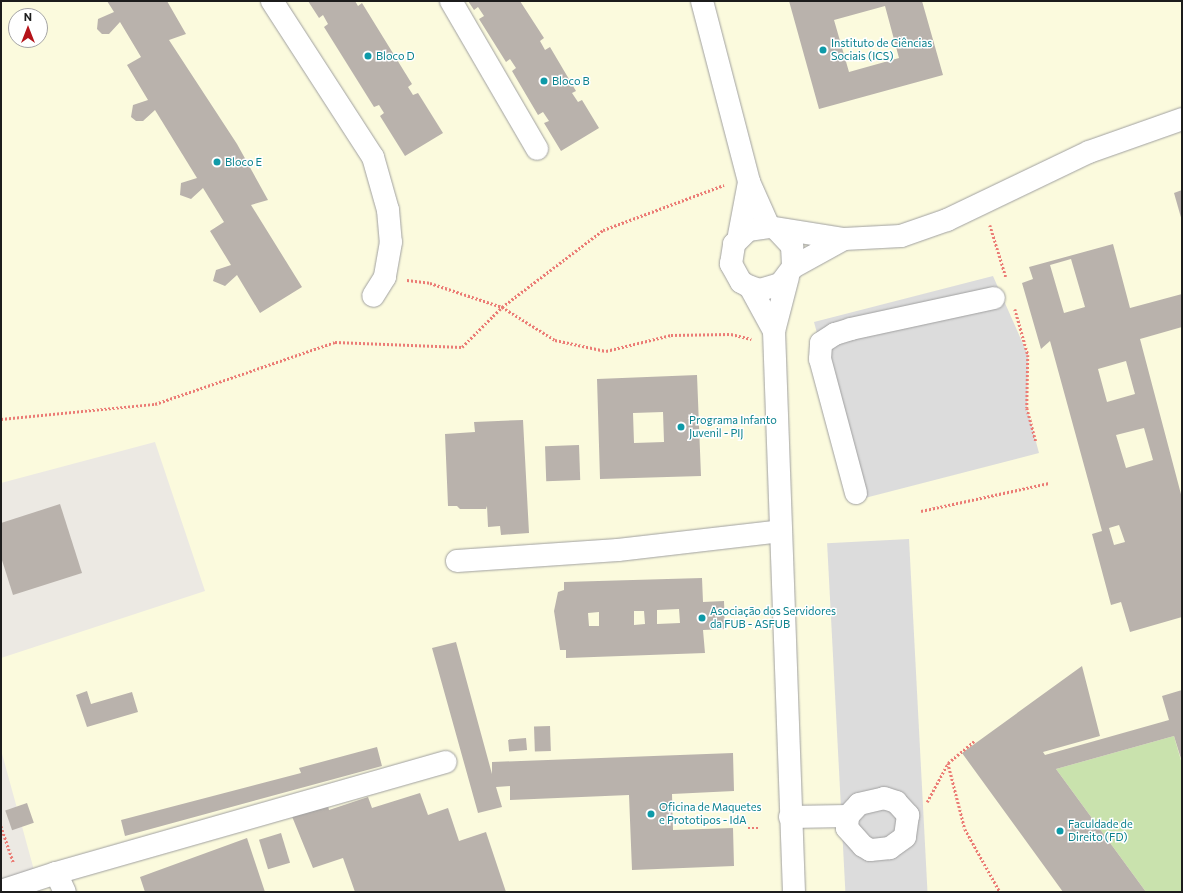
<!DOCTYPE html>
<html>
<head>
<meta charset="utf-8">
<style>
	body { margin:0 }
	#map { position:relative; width:1183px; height:893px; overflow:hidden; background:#ece9e3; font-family:Commissioner,sans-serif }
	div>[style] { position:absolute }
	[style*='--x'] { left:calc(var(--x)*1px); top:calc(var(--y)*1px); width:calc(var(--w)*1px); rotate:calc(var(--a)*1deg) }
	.education>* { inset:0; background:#fbfadd }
	.grass>* { inset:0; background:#c9e2ad }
	.parking>* { inset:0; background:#dcdcdc; transform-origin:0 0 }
	.building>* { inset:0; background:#b9b2ac; transform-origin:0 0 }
	.path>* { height:2.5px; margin-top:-1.25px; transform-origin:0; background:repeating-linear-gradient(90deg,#eb7c75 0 2px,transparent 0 4px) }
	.roads { filter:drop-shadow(0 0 1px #a0a0a0) drop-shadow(0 0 1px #a0a0a0) }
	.minor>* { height:22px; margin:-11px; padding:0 11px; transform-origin:11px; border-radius:11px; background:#fff }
	.dots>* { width:11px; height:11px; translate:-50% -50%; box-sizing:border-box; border:2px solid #fff; border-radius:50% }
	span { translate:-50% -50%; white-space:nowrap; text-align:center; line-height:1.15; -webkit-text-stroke:3px #fff; paint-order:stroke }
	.culture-label { font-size:11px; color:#0d838f }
	.left { translate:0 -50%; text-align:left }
	.frame { position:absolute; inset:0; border:2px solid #1c1c1c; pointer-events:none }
	.north { position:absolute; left:8px; top:8px; width:40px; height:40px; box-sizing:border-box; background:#fff; border:1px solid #a4a4a4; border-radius:50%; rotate:0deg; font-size:11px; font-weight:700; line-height:16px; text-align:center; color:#1c1c1c }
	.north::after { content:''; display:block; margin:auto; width:14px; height:18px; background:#b51319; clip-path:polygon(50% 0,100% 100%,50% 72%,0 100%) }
</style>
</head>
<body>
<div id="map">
	<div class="education">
		<i style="clip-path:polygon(evenodd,1px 1px,1182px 1px,1182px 892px,40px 892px,1px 750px,1px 658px,205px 591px,155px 442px,1px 483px,1px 1px,16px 16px,40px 16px,40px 40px,16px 40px,16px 16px)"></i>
	</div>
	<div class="grass">
		<i style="clip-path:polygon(1174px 736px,1182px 764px,1182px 891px,1146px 892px,1056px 769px)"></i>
	</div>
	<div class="parking">
		<i style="clip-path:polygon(993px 276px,1028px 355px,1027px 408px,1039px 453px,861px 499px,814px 322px)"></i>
		<i style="left:909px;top:539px;width:354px;height:82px;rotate:87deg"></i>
	</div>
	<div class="building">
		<i style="clip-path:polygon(107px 1px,167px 1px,186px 34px,169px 40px,237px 144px,268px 200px,251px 205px,302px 287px,260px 313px,237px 275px,225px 286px,213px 281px,216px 270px,231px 265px,210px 231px,224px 222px,203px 188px,191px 199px,180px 195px,181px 183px,197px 178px,155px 110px,143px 121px,136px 121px,131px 117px,133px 105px,148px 100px,127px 65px,141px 57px,120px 22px,109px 34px,102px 34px,97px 29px,98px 19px,114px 12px)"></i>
		<i style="clip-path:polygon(308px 1px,355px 1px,358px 6px,362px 3px,412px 84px,408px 87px,413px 95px,418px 93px,443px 133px,405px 156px,380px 116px,384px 113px,379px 105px,374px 107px,324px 27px,328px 24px,323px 15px,319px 18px)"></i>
		<i style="clip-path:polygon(468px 1px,520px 1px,544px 38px,540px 41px,545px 50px,550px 47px,576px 91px,572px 93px,578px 102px,582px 100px,599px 128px,561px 151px,544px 123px,549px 121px,543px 112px,538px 115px,512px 71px,516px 68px,510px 59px,506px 62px,479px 19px,484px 16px,478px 7px,474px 10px)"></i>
		<i style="clip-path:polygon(evenodd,789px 1px,922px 1px,943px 75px,819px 109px,789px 1px,885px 6px,899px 58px,849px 72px,834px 20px,885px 6px)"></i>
		<i style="clip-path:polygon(1182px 190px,1182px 221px,1174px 193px)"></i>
		<i style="clip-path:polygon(evenodd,1113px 244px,1130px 308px,1182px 294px,1182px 327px,1140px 339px,1182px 498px,1182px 617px,1130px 632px,1121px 602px,1111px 605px,1092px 534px,1102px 531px,1050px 341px,1041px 349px,1022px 283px,1033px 279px,1029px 267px,1113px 244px,1071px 259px,1085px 307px,1064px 313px,1050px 265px,1071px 259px,1113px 244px,1126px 361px,1135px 394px,1107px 402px,1098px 369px,1126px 361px,1113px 244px,1144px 428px,1153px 460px,1126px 468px,1116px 435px,1144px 428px,1113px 244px,1119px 525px,1125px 542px,1114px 545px,1109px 528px,1119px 525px)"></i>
		<i style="clip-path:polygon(evenodd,697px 375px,701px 476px,600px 479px,597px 379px,697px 375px,663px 412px,664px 442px,634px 443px,633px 413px,663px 412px)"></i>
		<i style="clip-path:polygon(523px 420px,529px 533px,501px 535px,500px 526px,488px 527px,487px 506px,486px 509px,460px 509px,457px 506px,448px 506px,445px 434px,475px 432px,474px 422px)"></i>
		<i style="left:579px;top:445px;width:35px;height:34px;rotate:88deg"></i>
		<i style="clip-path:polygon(60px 504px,82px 573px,13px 595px,1px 557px,1px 523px)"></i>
		<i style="clip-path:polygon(evenodd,702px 578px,703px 602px,724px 601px,725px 629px,703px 630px,705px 653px,566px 658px,566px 650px,560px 650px,554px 611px,558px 592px,564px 590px,564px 582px,702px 578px,679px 609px,680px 623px,657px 624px,657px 610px,679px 609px,702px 578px,634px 611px,644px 611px,645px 624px,634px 625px,634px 611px,702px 578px,599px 612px,599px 626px,589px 626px,588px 613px,599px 612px)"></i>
		<i style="clip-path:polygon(456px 642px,492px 774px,492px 762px,733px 753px,734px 791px,672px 794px,673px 830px,733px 828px,734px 866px,632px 870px,629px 795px,510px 800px,510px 786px,496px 787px,502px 807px,478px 813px,432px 648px)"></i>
		<i style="clip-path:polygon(1082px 666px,1100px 736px,1043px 752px,1045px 755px,1169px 720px,1162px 696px,1182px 690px,1182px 762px,1174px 736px,1056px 769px,1146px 892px,1063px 892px,962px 753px)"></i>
		<i style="clip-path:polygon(87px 691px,91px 704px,132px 692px,138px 712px,87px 727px,76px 695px)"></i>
		<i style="left:550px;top:726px;width:25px;height:16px;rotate:88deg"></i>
		<i style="left:526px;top:738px;width:12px;height:18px;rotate:85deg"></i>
		<i style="clip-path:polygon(377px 747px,382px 766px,125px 836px,121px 820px,301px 773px,299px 768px)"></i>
		<i style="clip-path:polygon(420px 793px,428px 815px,448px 808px,459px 841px,486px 832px,506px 892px,355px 892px,343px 858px,313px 868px,291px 814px,327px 802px,329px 810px,368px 797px,372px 808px)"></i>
		<i style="left:27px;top:803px;width:21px;height:23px;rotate:71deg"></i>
		<i style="left:281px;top:833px;width:31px;height:23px;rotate:73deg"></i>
		<i style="clip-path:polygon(247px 838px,265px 892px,145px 892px,140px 877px)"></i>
	</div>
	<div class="path">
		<i style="--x:990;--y:225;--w:54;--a:72.9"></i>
		<i style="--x:407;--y:280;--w:23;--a:7"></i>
		<i style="--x:430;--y:283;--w:76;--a:18.4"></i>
		<i style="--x:502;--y:307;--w:62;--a:31.9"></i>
		<i style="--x:555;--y:340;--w:52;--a:12.2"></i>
		<i style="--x:606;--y:351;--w:67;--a:-13.8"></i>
		<i style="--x:671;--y:335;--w:60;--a:-1"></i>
		<i style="--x:731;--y:334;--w:21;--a:14"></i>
		<i style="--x:1015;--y:309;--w:48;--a:74.2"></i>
		<i style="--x:1028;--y:355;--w:53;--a:91.1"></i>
		<i style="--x:1027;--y:408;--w:34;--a:75"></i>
		<i style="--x:1;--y:419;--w:155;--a:-5.6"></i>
		<i style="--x:155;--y:404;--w:190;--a:-19"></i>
		<i style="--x:335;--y:342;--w:127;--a:2.3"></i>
		<i style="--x:462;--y:347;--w:57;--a:-45"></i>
		<i style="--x:502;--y:307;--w:127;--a:-37.3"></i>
		<i style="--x:603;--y:230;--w:129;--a:-20.4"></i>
		<i style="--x:921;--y:511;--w:131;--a:-12.3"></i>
		<i style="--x:948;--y:763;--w:68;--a:75.6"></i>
		<i style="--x:965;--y:829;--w:72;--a:60.9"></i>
		<i style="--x:927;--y:802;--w:44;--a:-61.7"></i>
		<i style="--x:948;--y:763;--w:34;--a:-40"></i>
		<i style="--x:1;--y:826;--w:39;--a:71"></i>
		<i style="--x:748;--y:828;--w:11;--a:0"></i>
	</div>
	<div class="roads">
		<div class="minor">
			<i style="--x:272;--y:1;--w:186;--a:57.1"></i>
			<i style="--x:373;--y:157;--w:55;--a:74.2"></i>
			<i style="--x:388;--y:210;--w:32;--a:85"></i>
			<i style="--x:391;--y:242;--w:36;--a:100"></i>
			<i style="--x:385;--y:277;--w:22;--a:122"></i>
			<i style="--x:451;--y:1;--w:171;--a:59.8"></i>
			<i style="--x:702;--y:1;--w:187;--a:75.4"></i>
			<i style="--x:749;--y:182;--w:49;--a:66"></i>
			<i style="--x:778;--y:231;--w:21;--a:47"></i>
			<i style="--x:792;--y:246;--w:21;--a:87"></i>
			<i style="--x:793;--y:267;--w:21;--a:127"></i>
			<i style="--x:780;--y:284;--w:21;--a:163"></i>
			<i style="--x:760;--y:290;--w:10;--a:-163"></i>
			<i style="--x:750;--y:287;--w:10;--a:-151"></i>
			<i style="--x:741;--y:282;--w:21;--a:-119"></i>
			<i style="--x:731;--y:264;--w:20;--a:-81"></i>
			<i style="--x:734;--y:244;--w:20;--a:-45"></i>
			<i style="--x:748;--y:230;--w:21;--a:-8"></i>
			<i style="--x:769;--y:227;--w:76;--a:9.1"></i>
			<i style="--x:844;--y:239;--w:57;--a:-3"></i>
			<i style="--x:901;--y:236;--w:49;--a:-19.2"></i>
			<i style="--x:947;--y:220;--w:157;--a:-25.6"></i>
			<i style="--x:1089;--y:152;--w:99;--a:-19.5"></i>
			<i style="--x:739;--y:235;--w:54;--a:-79.3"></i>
			<i style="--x:793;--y:267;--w:58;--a:-28.8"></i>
			<i style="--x:788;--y:277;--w:56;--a:104.5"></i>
			<i style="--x:774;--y:331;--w:561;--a:87.96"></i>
			<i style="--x:750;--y:287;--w:50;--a:61.4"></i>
			<i style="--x:856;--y:493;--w:139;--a:-105"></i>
			<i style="--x:820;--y:359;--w:16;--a:-86"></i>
			<i style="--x:821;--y:343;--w:17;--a:-33"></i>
			<i style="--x:835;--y:334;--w:17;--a:-17"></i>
			<i style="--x:851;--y:329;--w:146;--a:-12.2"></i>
			<i style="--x:457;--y:561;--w:161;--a:-3.9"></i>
			<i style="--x:618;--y:550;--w:164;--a:-6.6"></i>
			<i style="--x:884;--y:798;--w:13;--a:18"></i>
			<i style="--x:896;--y:802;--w:18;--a:47"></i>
			<i style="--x:908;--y:815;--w:22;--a:98"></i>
			<i style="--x:905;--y:837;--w:19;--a:144"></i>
			<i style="--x:890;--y:848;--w:20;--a:174"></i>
			<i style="--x:870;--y:850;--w:8;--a:-150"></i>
			<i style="--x:863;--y:846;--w:24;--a:-132"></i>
			<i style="--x:847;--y:828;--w:12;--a:-85"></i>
			<i style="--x:848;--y:816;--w:16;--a:-47"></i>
			<i style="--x:859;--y:804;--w:26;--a:-13"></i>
			<i style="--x:790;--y:817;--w:58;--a:-1"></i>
			<i style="--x:56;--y:873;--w:405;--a:-15.9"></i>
			<i style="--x:1;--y:891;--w:58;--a:-18.1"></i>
			<i style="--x:56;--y:873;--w:21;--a:65"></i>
		</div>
	</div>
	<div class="dots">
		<i style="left:823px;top:50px;background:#0f9aa8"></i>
		<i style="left:368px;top:56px;background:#0f9aa8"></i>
		<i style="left:544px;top:81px;background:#0f9aa8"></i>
		<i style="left:217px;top:162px;background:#0f9aa8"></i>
		<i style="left:681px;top:427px;background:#0f9aa8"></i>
		<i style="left:702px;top:618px;background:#0f9aa8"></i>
		<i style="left:651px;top:814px;background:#0f9aa8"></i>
		<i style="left:1060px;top:831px;background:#0f9aa8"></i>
	</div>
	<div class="culture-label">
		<span class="left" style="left:831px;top:50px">Instituto de Ciências<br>Sociais (ICS)</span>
		<span class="left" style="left:376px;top:56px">Bloco D</span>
		<span class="left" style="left:552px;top:81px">Bloco B</span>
		<span class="left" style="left:225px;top:162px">Bloco E</span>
		<span class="left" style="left:689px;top:427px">Programa Infanto<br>Juvenil - PIJ</span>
		<span class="left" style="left:710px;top:618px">Asociação dos Servidores<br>da FUB - ASFUB</span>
		<span class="left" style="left:659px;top:814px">Oficina de Maquetes<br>e Prototipos - IdA</span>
		<span class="left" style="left:1068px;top:831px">Faculdade de<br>Direito (FD)</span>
	</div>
	<div class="frame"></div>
	<div class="north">N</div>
</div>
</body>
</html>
